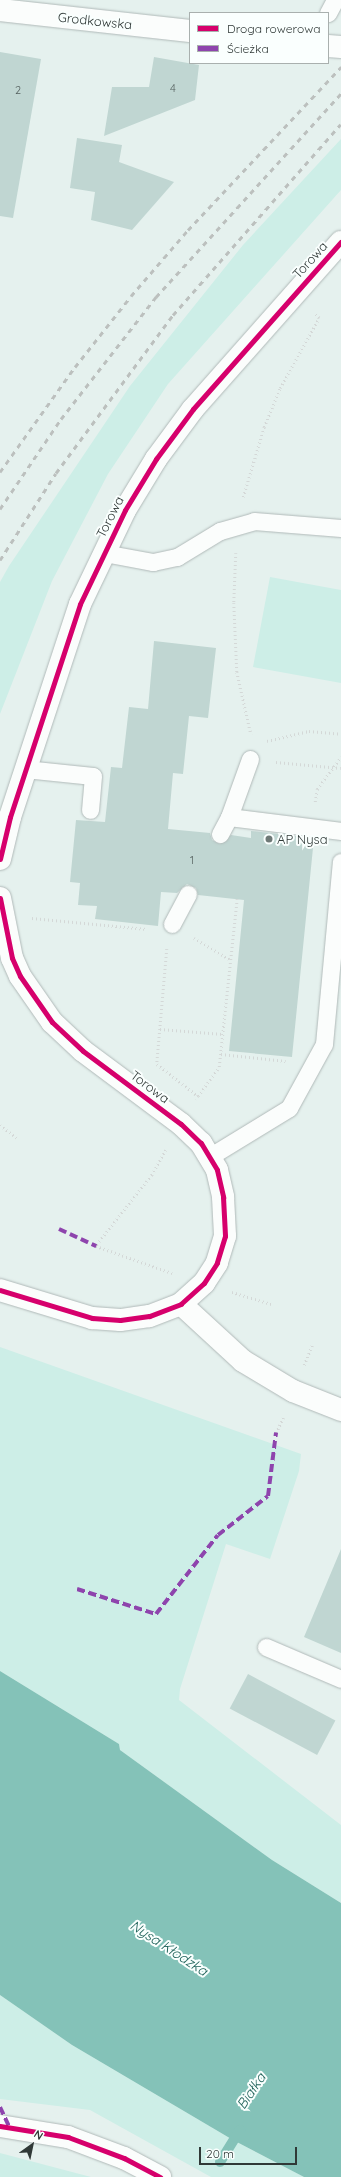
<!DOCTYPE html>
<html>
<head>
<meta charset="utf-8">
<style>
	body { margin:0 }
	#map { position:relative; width:341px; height:2177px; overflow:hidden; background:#e5f1ee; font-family:Quicksand,sans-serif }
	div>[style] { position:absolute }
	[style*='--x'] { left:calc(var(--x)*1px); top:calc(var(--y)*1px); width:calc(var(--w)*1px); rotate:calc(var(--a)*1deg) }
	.green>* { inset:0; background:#cdeee7 }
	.water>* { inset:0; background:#84c2b8 }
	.stream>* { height:10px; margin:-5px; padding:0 5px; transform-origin:5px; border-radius:5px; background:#84c2b8 }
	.building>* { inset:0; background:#c0d6d2; transform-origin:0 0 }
	.path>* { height:2.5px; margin-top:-1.25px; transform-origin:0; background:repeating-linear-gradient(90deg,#d4d8d7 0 1px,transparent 0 4px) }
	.roads { filter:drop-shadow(0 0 1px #b0b9b8) drop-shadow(0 0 1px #b0b9b8) }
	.service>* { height:17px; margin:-8.5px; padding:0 8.5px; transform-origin:8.5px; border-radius:8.5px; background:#fbfdfc }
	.minor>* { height:22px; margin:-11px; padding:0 11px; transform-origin:11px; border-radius:11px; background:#fbfdfc }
	.tertiary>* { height:22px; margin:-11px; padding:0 11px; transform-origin:11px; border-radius:11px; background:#fbfdfc }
	.secondary>* { height:22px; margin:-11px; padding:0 11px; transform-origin:11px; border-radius:11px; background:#fbfdfc }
	.rail>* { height:3px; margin-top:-1.5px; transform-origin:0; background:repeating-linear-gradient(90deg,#bcc0be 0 5px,transparent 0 10px) }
	.quiet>* { height:4px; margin-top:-2px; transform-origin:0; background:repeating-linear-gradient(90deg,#8e44ad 0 8px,transparent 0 12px) }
	.cycleway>* { height:5px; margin:-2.5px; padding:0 2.5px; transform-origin:2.5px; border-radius:2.5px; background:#d6006c }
	.dots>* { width:11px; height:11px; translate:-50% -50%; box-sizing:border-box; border:2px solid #fafffe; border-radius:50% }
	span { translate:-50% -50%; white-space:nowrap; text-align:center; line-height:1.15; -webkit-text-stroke:4px #fafffe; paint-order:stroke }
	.number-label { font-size:11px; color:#54605e }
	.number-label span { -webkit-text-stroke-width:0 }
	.street-label { font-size:13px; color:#303937 }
	.poi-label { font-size:13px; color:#303937 }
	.left { translate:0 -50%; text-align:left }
	.water-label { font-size:14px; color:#21645b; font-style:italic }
	.legend { position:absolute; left:189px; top:12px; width:140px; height:52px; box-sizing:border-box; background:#fafffe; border:1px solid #a9b0ae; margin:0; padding:5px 7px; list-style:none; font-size:12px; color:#303937 }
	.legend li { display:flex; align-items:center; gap:8px; height:20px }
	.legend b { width:20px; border:1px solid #a9b0ae }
	.north { position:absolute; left:12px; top:2125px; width:40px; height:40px; -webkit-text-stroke:3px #fafffe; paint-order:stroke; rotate:33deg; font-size:11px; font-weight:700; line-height:16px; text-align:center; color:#303937 }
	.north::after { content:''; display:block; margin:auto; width:14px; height:18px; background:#303937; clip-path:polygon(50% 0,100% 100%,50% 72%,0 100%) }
	.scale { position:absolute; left:199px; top:2147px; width:98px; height:18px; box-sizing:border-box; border:2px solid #303937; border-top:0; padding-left:5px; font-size:12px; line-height:14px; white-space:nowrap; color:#303937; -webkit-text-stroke:3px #fafffe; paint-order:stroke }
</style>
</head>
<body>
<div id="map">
	<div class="green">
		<i style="clip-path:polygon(341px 139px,341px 190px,168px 384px,108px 474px,52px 581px,0 714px,0 582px,9px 566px,130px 386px,243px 245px)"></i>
		<i style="clip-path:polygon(270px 577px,341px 590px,341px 683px,253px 667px)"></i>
		<i style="clip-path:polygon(0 1347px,301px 1454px,299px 1471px,270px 1559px,226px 1544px,180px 1689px,179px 1700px,341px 1825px,341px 1903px,272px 1860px,120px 1750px,119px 1744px,0 1671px)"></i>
		<i style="clip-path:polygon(0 1995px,72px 2045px,233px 2140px,304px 2177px,211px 2177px,90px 2110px,0 2099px)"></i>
		<i style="clip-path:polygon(0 2153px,91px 2177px,0 2177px)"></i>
	</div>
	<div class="water">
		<i style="clip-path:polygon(0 1671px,119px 1744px,120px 1750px,272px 1860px,341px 1903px,341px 2177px,304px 2177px,233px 2140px,72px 2045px,0 1995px)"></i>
	</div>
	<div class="stream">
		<i style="--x:220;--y:2162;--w:38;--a:-58"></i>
	</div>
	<div class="building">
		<i style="clip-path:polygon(0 52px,41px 59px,13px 218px,0 216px)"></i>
		<i style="clip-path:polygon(154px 57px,199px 65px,195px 100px,104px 136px,112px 87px,149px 87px)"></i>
		<i style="clip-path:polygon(77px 138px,122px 145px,119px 162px,174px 182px,132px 230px,91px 220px,95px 192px,70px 188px)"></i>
		<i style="clip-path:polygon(154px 641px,216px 648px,208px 718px,189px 716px,183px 774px,173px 773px,168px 829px,210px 833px,212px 840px,220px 844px,231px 835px,251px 838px,251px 831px,314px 838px,292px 1057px,229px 1051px,244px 900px,198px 895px,196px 888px,187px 884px,177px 893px,161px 892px,158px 926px,95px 919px,97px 906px,78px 905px,80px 883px,70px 882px,76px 820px,105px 822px,111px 767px,122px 768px,129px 707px,148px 709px)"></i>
		<i style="clip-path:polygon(341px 1549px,341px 1653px,304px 1637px)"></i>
		<i style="left:248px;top:1674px;width:99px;height:39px;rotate:28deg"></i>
	</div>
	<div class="path">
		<i style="--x:243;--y:497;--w:73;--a:-73.3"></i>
		<i style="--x:264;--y:427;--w:42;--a:-67.7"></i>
		<i style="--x:280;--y:388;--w:80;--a:-60.9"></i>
		<i style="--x:319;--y:318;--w:6;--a:-135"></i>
		<i style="--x:236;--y:553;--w:50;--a:92.3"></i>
		<i style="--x:234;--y:603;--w:69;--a:87.5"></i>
		<i style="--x:237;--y:672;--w:64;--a:77.3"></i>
		<i style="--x:267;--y:741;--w:43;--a:-13.4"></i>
		<i style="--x:309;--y:731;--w:32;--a:5"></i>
		<i style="--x:276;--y:762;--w:65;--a:5.3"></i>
		<i style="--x:315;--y:802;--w:13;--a:-81"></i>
		<i style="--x:317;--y:789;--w:40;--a:-53"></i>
		<i style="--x:32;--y:918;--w:115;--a:5.5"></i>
		<i style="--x:194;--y:938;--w:43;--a:30.7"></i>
		<i style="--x:167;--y:949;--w:115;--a:95"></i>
		<i style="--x:157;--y:1064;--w:52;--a:38"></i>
		<i style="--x:198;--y:1096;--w:4;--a:124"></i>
		<i style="--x:160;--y:1029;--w:63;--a:4.5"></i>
		<i style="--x:221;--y:1054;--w:65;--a:6.1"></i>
		<i style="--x:198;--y:1096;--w:36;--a:-54"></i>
		<i style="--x:219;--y:1067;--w:169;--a:-83.9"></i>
		<i style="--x:0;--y:1125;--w:21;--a:37"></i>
		<i style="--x:166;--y:1150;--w:29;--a:119"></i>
		<i style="--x:152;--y:1175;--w:90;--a:128.3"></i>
		<i style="--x:96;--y:1246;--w:81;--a:19.6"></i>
		<i style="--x:232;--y:1292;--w:41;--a:17.1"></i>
		<i style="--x:304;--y:1365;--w:22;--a:-68"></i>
		<i style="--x:276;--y:1433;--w:17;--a:-65"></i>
	</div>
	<div class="roads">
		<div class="service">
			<i style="--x:328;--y:13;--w:15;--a:-62"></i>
			<i style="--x:104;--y:553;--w:50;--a:10.4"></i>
			<i style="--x:153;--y:562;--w:25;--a:-12"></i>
			<i style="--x:177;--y:557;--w:50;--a:-31.2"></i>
			<i style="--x:220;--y:531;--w:35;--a:-16"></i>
			<i style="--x:254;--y:521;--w:87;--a:4.6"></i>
			<i style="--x:250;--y:759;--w:62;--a:109.9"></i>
			<i style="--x:229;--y:817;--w:113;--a:7.1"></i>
			<i style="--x:25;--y:769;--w:68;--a:5.9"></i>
			<i style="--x:93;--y:776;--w:34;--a:95"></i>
			<i style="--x:220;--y:834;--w:19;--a:-62"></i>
			<i style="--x:172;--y:924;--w:34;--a:-62"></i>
			<i style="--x:209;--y:1157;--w:94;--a:-31.5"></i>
			<i style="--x:289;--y:1108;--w:73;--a:-61.3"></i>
			<i style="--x:324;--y:1044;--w:183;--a:-84.7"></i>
			<i style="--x:266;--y:1647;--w:82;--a:23.1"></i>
		</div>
		<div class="minor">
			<i style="--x:0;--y:2126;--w:69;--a:9.2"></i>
			<i style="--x:68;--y:2137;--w:60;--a:20.6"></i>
			<i style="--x:124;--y:2158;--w:41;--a:27.8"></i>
		</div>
		<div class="tertiary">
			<i style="--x:0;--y:859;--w:43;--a:-76.6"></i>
			<i style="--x:10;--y:817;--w:224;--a:-71.8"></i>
			<i style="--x:80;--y:604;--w:104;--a:-64.4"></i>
			<i style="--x:125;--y:510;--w:60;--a:-58.7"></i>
			<i style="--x:156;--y:459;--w:62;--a:-53.5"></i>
			<i style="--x:193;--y:409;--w:223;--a:-48.5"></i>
			<i style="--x:0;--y:898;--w:61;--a:78.7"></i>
			<i style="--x:12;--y:958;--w:20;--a:66"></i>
			<i style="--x:20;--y:976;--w:56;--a:55.2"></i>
			<i style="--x:52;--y:1022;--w:42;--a:43.1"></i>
			<i style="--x:83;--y:1051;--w:122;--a:36.7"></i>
			<i style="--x:181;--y:1124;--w:28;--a:44"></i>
			<i style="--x:201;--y:1143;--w:31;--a:59"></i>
			<i style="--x:217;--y:1170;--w:28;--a:77"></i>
			<i style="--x:223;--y:1197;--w:39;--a:87"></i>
			<i style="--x:225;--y:1236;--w:28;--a:107"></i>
			<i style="--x:217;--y:1263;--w:24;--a:123"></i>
			<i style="--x:204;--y:1283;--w:31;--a:138"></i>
			<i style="--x:181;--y:1304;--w:34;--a:159"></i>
			<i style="--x:149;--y:1316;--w:29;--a:172"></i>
			<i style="--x:120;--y:1320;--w:28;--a:-176"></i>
			<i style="--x:92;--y:1318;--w:96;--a:-163.1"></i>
			<i style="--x:181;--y:1304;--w:84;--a:42.6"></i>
			<i style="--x:243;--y:1361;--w:58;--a:31"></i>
			<i style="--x:293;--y:1391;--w:52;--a:21.6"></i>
		</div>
		<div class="secondary">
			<i style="--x:0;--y:10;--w:191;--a:6.3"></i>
			<i style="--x:328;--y:46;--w:13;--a:4"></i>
		</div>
	</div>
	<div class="rail">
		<i style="--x:0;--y:472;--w:129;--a:-54.5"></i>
		<i style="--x:75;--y:367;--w:90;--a:-51.7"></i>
		<i style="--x:131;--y:296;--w:87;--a:-49.2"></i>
		<i style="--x:188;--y:230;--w:224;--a:-46.8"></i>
		<i style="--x:0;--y:509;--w:109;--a:-55.9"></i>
		<i style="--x:61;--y:419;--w:155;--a:-52.1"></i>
		<i style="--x:156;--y:297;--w:275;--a:-47.7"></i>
		<i style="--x:0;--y:560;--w:103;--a:-57.2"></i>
		<i style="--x:56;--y:473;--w:197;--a:-53.5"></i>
		<i style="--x:173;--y:315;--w:254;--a:-48.7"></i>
	</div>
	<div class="quiet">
		<i style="--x:59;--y:1229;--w:41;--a:24.7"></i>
		<i style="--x:77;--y:1589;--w:83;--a:17.6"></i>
		<i style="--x:156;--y:1614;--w:100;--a:-51.9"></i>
		<i style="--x:218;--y:1535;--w:63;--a:-38"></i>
		<i style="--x:268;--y:1496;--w:64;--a:-82.8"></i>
		<i style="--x:0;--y:2107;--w:23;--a:65"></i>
	</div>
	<div class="cycleway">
		<i style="--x:0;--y:859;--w:43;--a:-76.6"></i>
		<i style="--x:10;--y:817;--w:224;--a:-71.8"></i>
		<i style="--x:80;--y:604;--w:104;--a:-64.4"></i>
		<i style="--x:125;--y:510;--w:60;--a:-58.7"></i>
		<i style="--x:156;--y:459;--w:62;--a:-53.5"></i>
		<i style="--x:193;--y:409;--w:223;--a:-48.5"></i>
		<i style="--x:0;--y:898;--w:61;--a:78.7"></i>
		<i style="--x:12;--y:958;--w:20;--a:66"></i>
		<i style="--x:20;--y:976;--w:56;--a:55.2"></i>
		<i style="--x:52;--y:1022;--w:42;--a:43.1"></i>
		<i style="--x:83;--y:1051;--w:122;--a:36.7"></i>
		<i style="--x:181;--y:1124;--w:28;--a:44"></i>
		<i style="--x:201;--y:1143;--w:31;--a:59"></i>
		<i style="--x:217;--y:1170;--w:28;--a:77"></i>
		<i style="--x:223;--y:1197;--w:39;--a:87"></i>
		<i style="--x:225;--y:1236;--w:28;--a:107"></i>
		<i style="--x:217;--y:1263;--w:24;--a:123"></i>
		<i style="--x:204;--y:1283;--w:31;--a:138"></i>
		<i style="--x:181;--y:1304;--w:34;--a:159"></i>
		<i style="--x:149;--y:1316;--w:29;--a:172"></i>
		<i style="--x:120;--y:1320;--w:28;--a:-176"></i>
		<i style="--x:92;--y:1318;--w:96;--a:-163.1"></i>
		<i style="--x:0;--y:2126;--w:69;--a:9.2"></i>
		<i style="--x:68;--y:2137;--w:60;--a:20.6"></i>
		<i style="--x:124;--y:2158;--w:41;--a:27.8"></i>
	</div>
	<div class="dots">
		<i style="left:269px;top:839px;background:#6f7977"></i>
	</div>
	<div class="number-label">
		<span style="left:173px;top:88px">4</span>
		<span style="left:18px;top:90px">2</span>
		<span style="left:192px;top:860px">1</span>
	</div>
	<div class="street-label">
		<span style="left:95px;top:21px;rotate:6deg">Grodkowska</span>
		<span style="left:310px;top:260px;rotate:-48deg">Torowa</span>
		<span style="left:110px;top:517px;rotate:-63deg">Torowa</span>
		<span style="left:150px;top:1087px;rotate:37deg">Torowa</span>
	</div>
	<div class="poi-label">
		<span class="left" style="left:277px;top:839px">AP Nysa</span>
	</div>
	<div class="water-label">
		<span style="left:169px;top:1948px;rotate:33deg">Nysa Kłodzka</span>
		<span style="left:251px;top:2091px;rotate:-56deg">Białka</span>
	</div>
	<ul class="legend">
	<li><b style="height:5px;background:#d6006c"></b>Droga rowerowa</li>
	<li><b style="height:5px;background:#8e44ad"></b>Ścieżka</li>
	</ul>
	<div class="north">N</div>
	<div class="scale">20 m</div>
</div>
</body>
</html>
